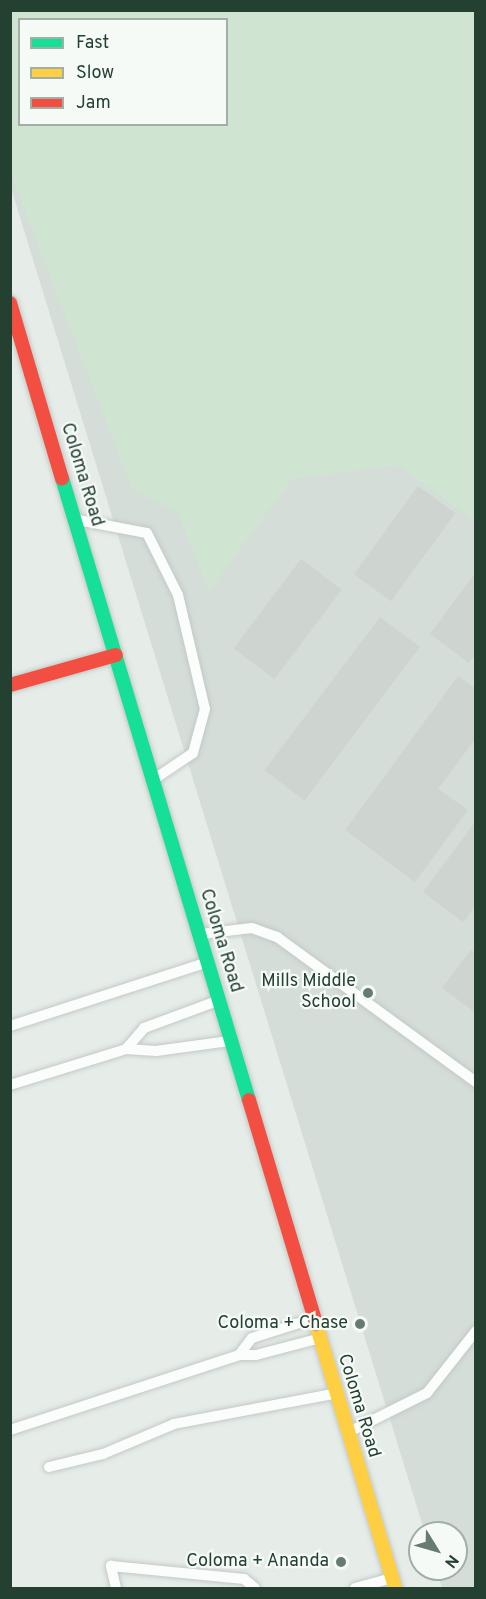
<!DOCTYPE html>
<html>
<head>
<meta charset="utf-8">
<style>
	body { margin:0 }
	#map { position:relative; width:486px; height:1599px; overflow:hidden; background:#e6ece8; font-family:Overpass,sans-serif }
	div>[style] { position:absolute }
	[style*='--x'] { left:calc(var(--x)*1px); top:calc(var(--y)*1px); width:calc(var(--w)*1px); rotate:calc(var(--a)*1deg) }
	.built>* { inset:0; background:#d4ddd7 }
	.green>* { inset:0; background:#cfe5d1 }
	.building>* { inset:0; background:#ced5d1; transform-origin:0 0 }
	.roads { filter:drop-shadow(0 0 2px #c3c9c5) drop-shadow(0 0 2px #c3c9c5) }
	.lane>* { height:10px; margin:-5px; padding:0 5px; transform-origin:5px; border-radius:5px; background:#fbfcfc }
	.fast>* { height:14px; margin:-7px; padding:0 7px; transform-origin:7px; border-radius:7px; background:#16e098 }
	.slow>* { height:14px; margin:-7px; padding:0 7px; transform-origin:7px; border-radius:7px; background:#ffcf43 }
	.jam>* { height:14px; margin:-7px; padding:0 7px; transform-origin:7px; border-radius:7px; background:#f24e42 }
	.dots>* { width:16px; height:16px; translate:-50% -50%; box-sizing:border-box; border:3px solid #f5faf6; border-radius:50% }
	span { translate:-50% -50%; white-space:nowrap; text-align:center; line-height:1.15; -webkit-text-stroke:4.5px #f5faf6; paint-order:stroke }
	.street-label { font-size:18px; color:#234031 }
	.poi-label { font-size:18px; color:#234031 }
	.right { translate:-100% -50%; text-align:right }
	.frame { position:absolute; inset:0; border:12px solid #234031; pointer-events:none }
	.legend { position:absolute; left:18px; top:18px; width:210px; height:108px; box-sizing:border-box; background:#f5faf6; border:2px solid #a1b0a7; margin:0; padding:8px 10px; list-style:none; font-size:18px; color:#234031 }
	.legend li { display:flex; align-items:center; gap:12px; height:30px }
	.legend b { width:30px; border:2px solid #a1b0a7 }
	.north { position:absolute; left:408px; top:1521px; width:60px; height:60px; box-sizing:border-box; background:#f5faf6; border:2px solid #a1b0a7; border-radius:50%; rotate:127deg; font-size:16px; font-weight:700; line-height:24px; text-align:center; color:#234031 }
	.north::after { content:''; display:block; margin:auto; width:21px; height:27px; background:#677c71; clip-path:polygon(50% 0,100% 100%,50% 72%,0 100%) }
</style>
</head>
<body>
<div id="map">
	<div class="built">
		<i style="clip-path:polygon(evenodd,10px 11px,475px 11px,475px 1588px,442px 1588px,436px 1569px,456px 1569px,456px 1533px,425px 1533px,11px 188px,10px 11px,20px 20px,226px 20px,226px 124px,20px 124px,20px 20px)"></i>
	</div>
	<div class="green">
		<i style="clip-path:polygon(evenodd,10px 11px,475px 11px,475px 521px,397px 465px,292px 479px,209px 591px,178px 513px,132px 489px,11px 174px,10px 11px,20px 20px,226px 20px,226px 124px,20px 124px,20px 20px)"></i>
	</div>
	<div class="building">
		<i style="left:418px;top:486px;width:46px;height:109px;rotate:36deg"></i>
		<i style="left:301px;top:559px;width:51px;height:112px;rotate:37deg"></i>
		<i style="clip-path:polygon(476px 572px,476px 654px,469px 663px,430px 634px)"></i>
		<i style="left:380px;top:617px;width:50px;height:192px;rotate:37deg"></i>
		<i style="clip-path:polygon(458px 676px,476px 689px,476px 738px,438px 789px,468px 810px,415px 882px,345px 830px)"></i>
		<i style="clip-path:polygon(476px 821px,476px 905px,463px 922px,423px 892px)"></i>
		<i style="clip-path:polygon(471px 950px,476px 953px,476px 1013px,442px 988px)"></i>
	</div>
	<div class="roads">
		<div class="lane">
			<i style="--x:78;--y:520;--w:70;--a:10.7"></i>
			<i style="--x:147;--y:533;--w:69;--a:63.4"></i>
			<i style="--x:178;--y:595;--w:117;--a:76.7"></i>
			<i style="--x:205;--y:709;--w:46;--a:105.3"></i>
			<i style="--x:193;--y:753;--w:45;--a:146"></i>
			<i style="--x:201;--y:934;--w:51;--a:-6.7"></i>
			<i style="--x:252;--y:928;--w:27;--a:20"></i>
			<i style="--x:277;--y:937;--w:246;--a:36.1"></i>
			<i style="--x:10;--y:1026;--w:205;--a:-17.9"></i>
			<i style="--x:126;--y:1049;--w:28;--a:-49"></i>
			<i style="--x:144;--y:1028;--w:78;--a:-20.3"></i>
			<i style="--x:10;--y:1085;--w:121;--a:-17.2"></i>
			<i style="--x:126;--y:1049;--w:30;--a:4"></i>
			<i style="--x:156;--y:1051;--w:74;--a:-7.8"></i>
			<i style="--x:239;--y:1355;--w:21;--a:-53"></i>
			<i style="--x:252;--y:1338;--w:63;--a:-17.6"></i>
			<i style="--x:10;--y:1430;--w:241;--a:-18.1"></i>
			<i style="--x:239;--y:1355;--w:17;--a:0"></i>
			<i style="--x:256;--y:1355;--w:63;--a:-14.7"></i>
			<i style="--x:351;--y:1431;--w:85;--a:-26.6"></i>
			<i style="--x:427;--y:1393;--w:79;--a:-51.7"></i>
			<i style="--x:49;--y:1467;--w:56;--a:-13.5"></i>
			<i style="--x:103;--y:1454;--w:77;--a:-22.9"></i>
			<i style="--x:174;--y:1424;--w:162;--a:-10.7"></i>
			<i style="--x:116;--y:1588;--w:23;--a:-103"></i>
			<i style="--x:111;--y:1566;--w:134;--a:5.6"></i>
			<i style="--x:244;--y:1579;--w:14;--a:39"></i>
			<i style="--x:355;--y:1588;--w:34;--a:-15"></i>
		</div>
		<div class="fast">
			<i style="--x:62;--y:478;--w:650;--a:73.27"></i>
		</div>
		<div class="slow">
			<i style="--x:316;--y:1324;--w:276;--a:73.3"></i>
		</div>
		<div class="jam">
			<i style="--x:10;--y:303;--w:183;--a:73.5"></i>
			<i style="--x:10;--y:685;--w:110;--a:-15.8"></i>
			<i style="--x:249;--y:1100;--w:234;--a:73.3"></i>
		</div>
	</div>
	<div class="dots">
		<i style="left:368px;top:993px;background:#677c71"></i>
		<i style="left:360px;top:1324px;background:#677c71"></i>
		<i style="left:341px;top:1562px;background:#677c71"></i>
	</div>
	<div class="street-label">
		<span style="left:81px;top:475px;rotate:73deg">Coloma Road</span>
		<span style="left:220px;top:941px;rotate:73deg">Coloma Road</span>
		<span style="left:358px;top:1406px;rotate:73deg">Coloma Road</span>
	</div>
	<div class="poi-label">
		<span class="right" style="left:356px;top:993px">Mills Middle<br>School</span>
		<span class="right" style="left:348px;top:1324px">Coloma + Chase</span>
		<span class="right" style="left:329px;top:1562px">Coloma + Ananda</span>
	</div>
	<div class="frame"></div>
	<ul class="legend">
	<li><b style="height:8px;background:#16e098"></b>Fast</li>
	<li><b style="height:8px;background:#ffcf43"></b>Slow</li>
	<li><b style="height:8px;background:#f24e42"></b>Jam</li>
	</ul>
	<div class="north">N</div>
</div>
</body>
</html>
